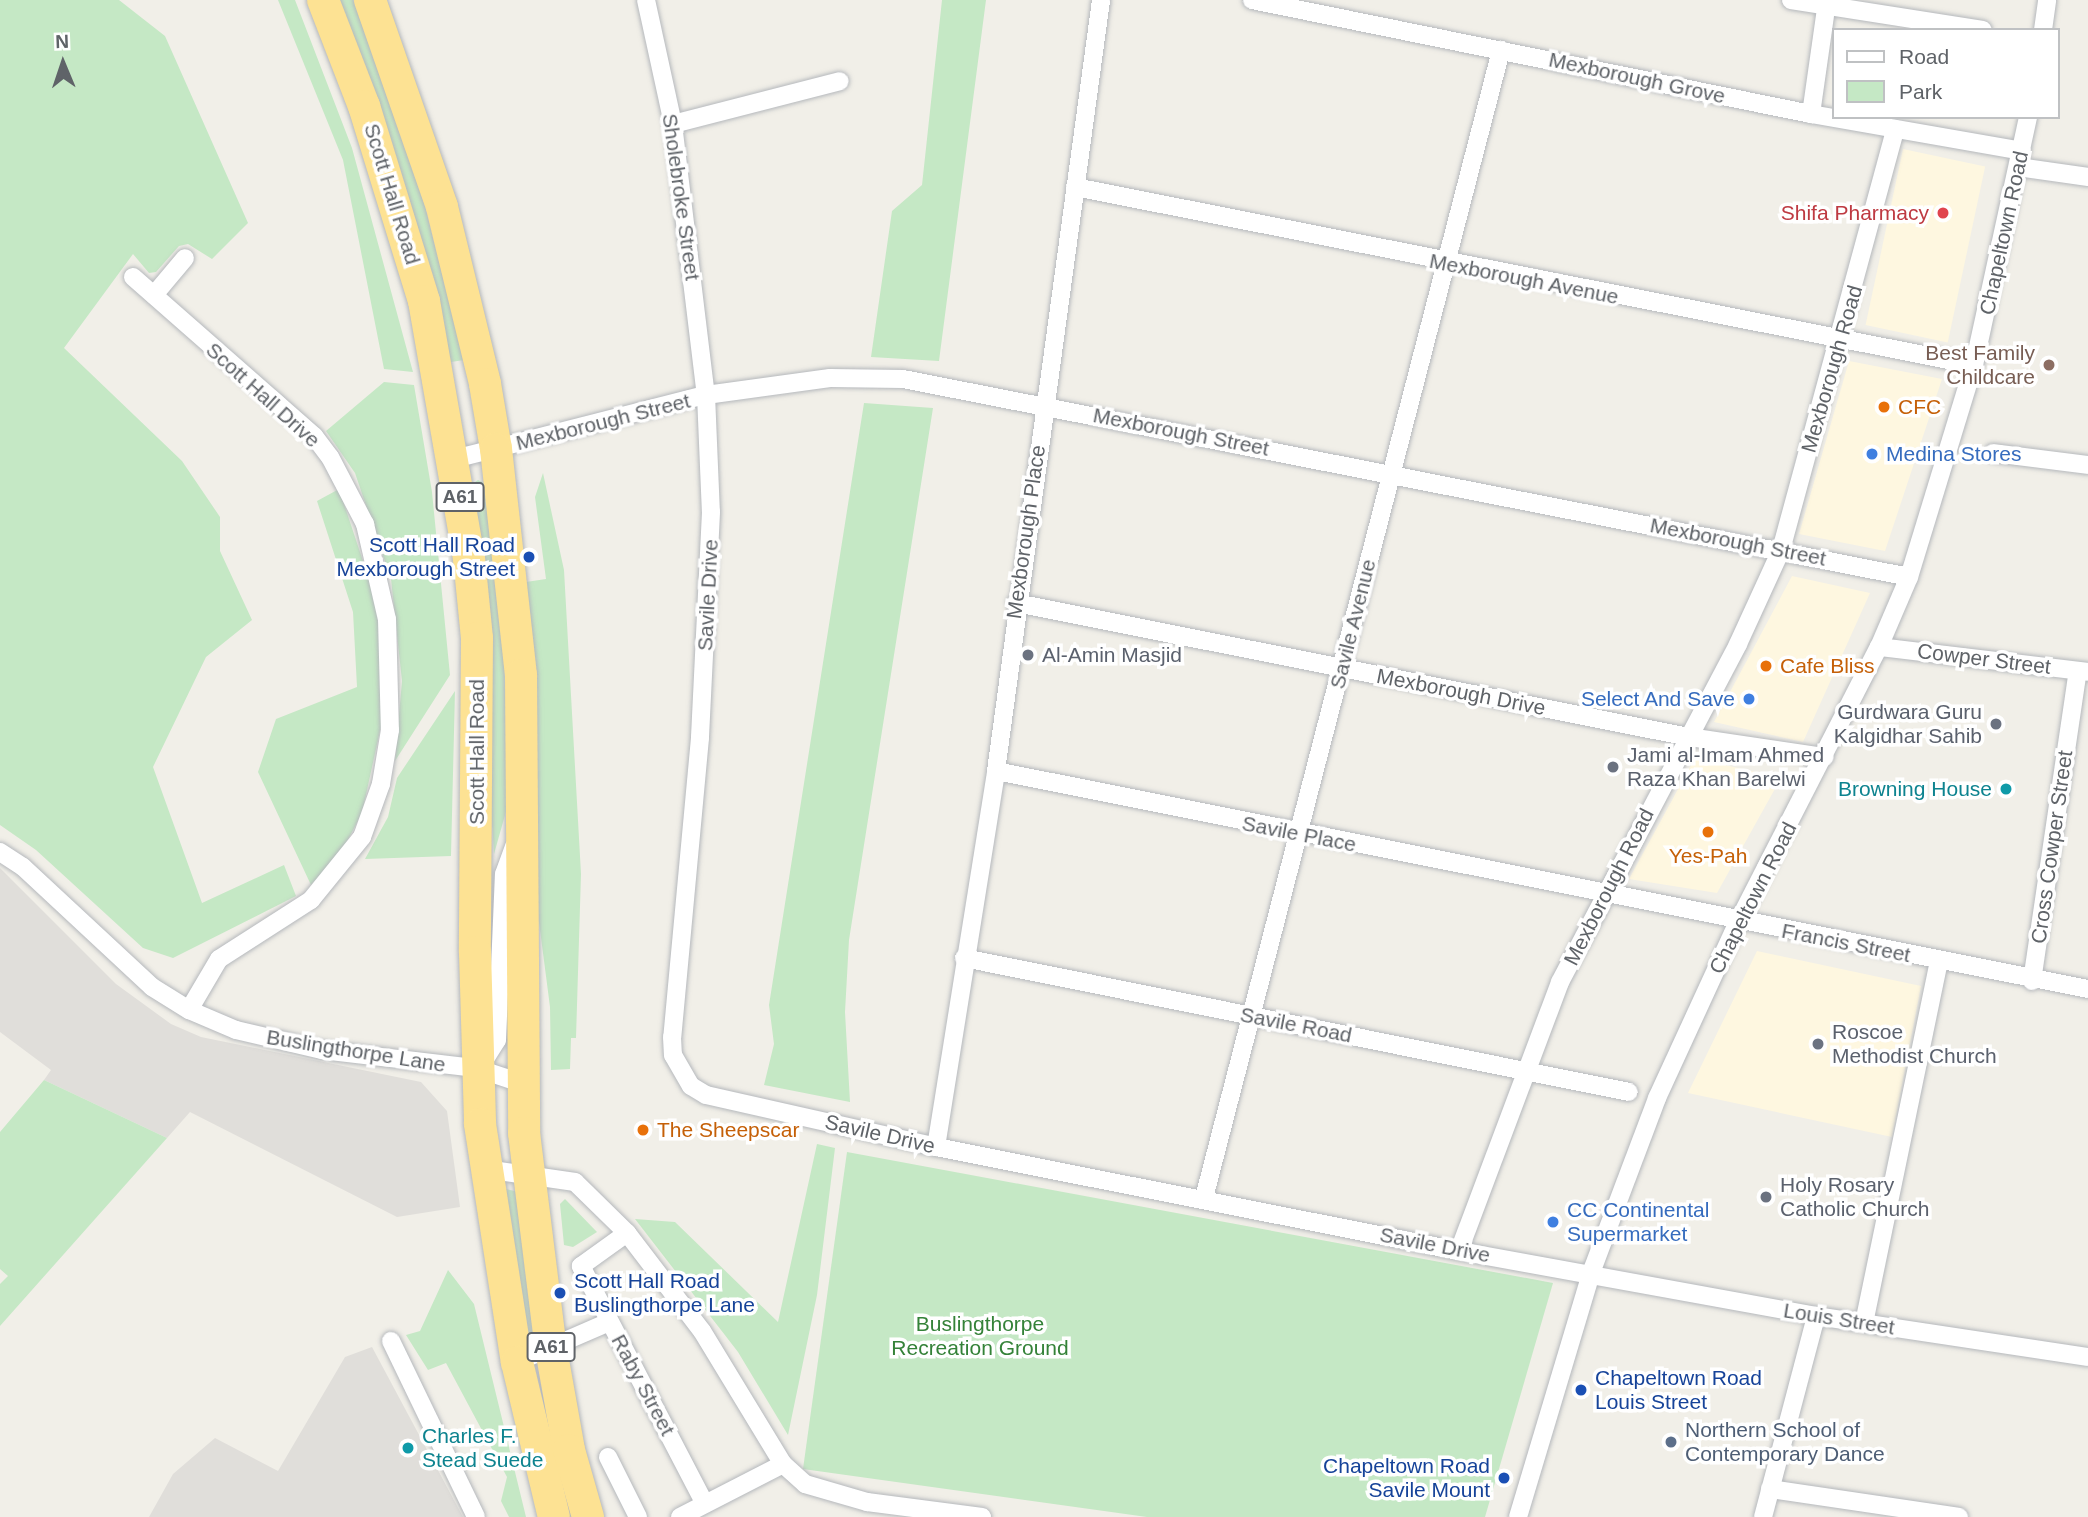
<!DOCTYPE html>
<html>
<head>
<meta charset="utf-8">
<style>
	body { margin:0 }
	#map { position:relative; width:2088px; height:1517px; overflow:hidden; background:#f1efe8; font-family:Helvetica,sans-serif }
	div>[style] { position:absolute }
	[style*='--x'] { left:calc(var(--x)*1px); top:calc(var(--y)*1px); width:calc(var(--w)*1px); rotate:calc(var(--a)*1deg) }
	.commercial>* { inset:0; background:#fef7e0; transform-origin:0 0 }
	.industrial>* { inset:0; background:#e0deda }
	.green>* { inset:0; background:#c5e8c5 }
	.roads { filter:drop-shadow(0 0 2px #b5b8bc) drop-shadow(0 0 2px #b5b8bc) }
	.street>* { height:18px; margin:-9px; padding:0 9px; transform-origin:9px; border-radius:9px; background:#fff }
	.highway>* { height:32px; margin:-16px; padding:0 16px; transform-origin:16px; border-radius:16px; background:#fde293 }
	.dots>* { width:19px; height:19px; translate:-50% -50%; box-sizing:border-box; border:4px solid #fff; border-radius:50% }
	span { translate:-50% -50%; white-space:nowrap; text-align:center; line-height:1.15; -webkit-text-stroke:7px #fff; paint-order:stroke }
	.shield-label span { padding:2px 5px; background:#fff; border:2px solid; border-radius:5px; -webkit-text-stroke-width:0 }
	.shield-label { font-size:19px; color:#5f6368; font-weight:700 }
	.street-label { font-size:21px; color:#5f6368 }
	.health-label { font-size:21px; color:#be3a42 }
	.right { translate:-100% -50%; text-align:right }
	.education-label { font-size:21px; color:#785e54 }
	.food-label { font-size:21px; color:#c56008 }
	.left { translate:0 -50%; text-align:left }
	.shop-label { font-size:21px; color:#366cbe }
	.transit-label { font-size:21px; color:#164399 }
	.worship-label { font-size:21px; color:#5b616d }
	.culture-label { font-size:21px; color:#0d838f }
	.park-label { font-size:21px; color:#348238 }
	.service-label { font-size:21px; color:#4e5e75 }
	.legend { position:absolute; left:1832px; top:28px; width:228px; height:91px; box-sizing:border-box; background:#fff; border:2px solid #bfc1c3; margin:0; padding:9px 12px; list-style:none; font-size:21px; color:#5f6368 }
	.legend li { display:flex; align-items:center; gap:14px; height:35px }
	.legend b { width:35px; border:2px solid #bfc1c3 }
	.north { position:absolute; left:28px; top:28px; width:70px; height:70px; -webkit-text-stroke:5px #fff; paint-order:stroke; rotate:358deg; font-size:19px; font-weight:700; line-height:28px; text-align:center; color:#5f6368 }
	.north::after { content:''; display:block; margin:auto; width:24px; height:32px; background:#5f6368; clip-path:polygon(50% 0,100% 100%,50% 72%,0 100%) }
</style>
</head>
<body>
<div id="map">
	<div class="commercial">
		<i style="left:1903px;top:149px;width:84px;height:180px;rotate:12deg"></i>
		<i style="clip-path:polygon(1849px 361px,1942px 379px,1885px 551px,1799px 534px)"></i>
		<i style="clip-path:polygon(1792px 576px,1870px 593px,1803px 742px,1714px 722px)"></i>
		<i style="clip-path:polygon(1695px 758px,1781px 778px,1717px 893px,1629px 879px)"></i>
		<i style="clip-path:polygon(1757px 951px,1921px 986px,1892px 1137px,1688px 1093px)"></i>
	</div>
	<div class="industrial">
		<i style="clip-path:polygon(0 868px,116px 984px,171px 1024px,201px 1037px,421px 1082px,447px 1111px,460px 1207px,397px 1217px,190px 1112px,167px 1138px,44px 1080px,51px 1070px,0 1032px)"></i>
		<i style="clip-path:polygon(372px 1347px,463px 1517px,149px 1517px,173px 1474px,215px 1438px,278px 1471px,345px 1357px)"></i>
	</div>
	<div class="green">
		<i style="clip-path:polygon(0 0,119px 0,165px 36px,248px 223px,212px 259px,188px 244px,179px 246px,156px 272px,149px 273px,133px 254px,64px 348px,182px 461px,220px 517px,220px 551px,252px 620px,206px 657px,153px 767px,202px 903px,284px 865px,296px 896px,173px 958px,143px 948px,36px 850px,0 825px)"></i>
		<i style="clip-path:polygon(278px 0,295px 0,352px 148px,413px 372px,384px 369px,343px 160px)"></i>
		<i style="clip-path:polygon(338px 0,353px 0,364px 26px,421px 191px,464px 360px,451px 362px,430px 276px)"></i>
		<i style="clip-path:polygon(942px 0,986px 0,939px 361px,871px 357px,892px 211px,922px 185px)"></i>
		<i style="clip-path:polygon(384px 382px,414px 385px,432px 492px,450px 675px,395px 761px,402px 681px,391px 579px,355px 473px,326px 431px)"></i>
		<i style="clip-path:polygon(864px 403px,933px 408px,849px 940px,845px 1012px,850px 1102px,764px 1085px,774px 1044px,769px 1005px)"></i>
		<i style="clip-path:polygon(543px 473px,564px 570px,581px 874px,576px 1038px,571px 1038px,570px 1069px,551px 1070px,550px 1007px,533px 876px,526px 582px,546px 579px,535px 497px)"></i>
		<i style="clip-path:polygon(478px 480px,484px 483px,504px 645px,507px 808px,494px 854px,472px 484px)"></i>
		<i style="clip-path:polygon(339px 489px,371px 585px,380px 633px,381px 726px,362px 813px,343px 849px,311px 885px,258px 772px,276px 719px,357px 687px,353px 612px,317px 501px)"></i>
		<i style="clip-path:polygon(455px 691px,451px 856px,365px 859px,388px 817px,397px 778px)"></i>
		<i style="clip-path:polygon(44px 1080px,167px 1138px,0 1326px,0 1284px,8px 1276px,0 1269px,0 1132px)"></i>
		<i style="clip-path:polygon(817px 1144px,835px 1148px,817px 1295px,788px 1435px,738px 1352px,635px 1219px,675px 1222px,778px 1322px)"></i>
		<i style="clip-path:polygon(847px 1152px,1553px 1283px,1485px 1517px,1147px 1517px,803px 1469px)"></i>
		<i style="clip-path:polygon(498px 1187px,518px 1192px,536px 1332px,529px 1336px,525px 1335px)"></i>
		<i style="clip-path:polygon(565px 1199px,597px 1232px,573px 1247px,564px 1245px,560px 1204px)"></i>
		<i style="clip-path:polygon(448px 1270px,474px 1304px,526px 1517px,509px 1517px,501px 1501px,507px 1477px,446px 1363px,428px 1370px,406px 1335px,420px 1331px)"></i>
	</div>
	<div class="roads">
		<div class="street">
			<i style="--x:646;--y:0;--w:127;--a:77.7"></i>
			<i style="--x:673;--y:124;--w:273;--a:83.1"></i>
			<i style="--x:706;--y:395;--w:117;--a:87.6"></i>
			<i style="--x:711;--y:512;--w:226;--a:92.8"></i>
			<i style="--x:700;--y:738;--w:300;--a:95.3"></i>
			<i style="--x:672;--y:1037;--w:18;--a:87"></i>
			<i style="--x:673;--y:1055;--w:36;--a:60"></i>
			<i style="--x:691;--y:1086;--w:17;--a:31"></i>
			<i style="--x:706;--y:1095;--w:236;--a:12.7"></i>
			<i style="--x:936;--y:1147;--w:533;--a:11.25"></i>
			<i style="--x:1459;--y:1251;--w:363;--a:10.3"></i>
			<i style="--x:1816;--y:1316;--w:275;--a:8.6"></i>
			<i style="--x:1252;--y:0;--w:571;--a:11.53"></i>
			<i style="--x:1811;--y:114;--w:214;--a:9.9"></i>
			<i style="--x:1791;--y:0;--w:194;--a:8.9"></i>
			<i style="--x:2043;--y:30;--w:30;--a:-82"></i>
			<i style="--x:1811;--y:114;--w:107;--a:-81.9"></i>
			<i style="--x:673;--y:124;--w:172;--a:-14.4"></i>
			<i style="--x:2018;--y:167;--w:71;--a:8.1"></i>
			<i style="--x:1075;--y:187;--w:916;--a:11.2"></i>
			<i style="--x:133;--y:277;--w:241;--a:41.3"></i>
			<i style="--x:314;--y:436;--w:26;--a:53"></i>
			<i style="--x:330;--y:457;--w:76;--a:62.4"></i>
			<i style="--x:365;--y:524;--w:98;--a:77"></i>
			<i style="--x:387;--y:619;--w:111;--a:88.5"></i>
			<i style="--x:390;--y:730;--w:55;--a:99.5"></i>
			<i style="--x:381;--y:784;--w:56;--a:109.7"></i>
			<i style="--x:362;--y:837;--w:81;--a:129"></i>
			<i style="--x:311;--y:900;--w:109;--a:147.3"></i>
			<i style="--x:219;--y:959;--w:59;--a:120.5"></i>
			<i style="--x:154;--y:295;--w:48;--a:-50"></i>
			<i style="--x:1993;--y:453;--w:96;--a:7.2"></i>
			<i style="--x:454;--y:459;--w:260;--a:-14.3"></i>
			<i style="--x:706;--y:395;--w:125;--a:-7.8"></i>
			<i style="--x:830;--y:378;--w:73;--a:0.8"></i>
			<i style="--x:903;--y:379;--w:1025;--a:11.13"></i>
			<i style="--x:1016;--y:603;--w:686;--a:11.26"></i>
			<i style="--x:1689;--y:737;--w:137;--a:8.4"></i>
			<i style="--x:1879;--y:647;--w:210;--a:6.8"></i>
			<i style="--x:996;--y:771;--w:1114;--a:11.29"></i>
			<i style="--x:0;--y:852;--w:27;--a:33"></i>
			<i style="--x:23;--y:867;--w:176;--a:42.9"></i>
			<i style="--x:152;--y:987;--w:44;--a:31.9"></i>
			<i style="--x:189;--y:1010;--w:51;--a:23.1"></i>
			<i style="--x:236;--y:1030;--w:88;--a:13.1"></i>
			<i style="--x:322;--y:1050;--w:155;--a:6.7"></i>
			<i style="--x:476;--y:1068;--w:47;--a:18.4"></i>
			<i style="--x:964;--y:958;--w:678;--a:11.39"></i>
			<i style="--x:2032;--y:981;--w:313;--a:-81.6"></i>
			<i style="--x:480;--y:1067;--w:32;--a:-58"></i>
			<i style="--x:497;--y:1040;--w:166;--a:-87.6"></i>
			<i style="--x:504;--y:874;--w:29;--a:-70"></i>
			<i style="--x:936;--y:1147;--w:381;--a:-80.9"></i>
			<i style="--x:996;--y:771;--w:778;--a:-82.24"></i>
			<i style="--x:485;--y:1169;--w:91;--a:8.2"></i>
			<i style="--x:575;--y:1182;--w:73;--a:44.4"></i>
			<i style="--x:627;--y:1233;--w:123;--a:52.6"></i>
			<i style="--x:702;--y:1331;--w:156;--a:58.7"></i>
			<i style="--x:783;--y:1464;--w:30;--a:42"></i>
			<i style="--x:805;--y:1484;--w:65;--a:16.2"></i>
			<i style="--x:867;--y:1502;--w:116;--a:7.4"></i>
			<i style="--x:1204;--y:1198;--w:1186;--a:-75.49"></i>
			<i style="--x:627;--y:1233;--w:57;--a:144.3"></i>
			<i style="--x:581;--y:1266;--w:268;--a:62.5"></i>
			<i style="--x:1459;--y:1251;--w:287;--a:-69.4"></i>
			<i style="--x:1560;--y:982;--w:382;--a:-62.2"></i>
			<i style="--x:1738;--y:644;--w:103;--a:-65.4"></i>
			<i style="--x:1781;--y:550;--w:436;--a:-74.8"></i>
			<i style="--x:1864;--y:1323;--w:370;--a:-78.3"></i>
			<i style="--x:391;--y:1341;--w:195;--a:64.2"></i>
			<i style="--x:517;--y:1362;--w:100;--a:-23.5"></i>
			<i style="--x:608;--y:1457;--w:67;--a:63.4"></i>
			<i style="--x:1770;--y:1489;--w:191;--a:8.4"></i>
			<i style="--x:680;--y:1517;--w:116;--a:-27.2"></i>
			<i style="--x:1518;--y:1517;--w:255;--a:-73.3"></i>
			<i style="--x:1591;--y:1273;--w:187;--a:-69.3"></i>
			<i style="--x:1657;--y:1098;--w:194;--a:-65.3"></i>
			<i style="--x:1738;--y:922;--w:309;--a:-62.9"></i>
			<i style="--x:1879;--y:647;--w:76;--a:-66.8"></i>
			<i style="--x:1909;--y:577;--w:222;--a:-73"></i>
			<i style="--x:1974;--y:365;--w:254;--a:-77.7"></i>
			<i style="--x:1763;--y:1517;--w:208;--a:-75.2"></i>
		</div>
		<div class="highway">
			<i style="--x:323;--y:0;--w:114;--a:68.9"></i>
			<i style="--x:364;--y:106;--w:204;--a:72.9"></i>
			<i style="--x:424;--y:301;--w:261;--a:80.1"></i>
			<i style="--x:469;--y:558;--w:80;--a:84.3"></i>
			<i style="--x:477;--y:638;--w:314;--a:90.4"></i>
			<i style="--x:475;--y:952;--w:172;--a:88.3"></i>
			<i style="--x:480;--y:1124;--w:241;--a:81.2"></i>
			<i style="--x:517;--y:1362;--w:159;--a:76.6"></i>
			<i style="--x:370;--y:0;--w:219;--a:70.8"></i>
			<i style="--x:442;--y:207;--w:182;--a:76.3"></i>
			<i style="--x:485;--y:384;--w:66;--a:80.4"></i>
			<i style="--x:496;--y:449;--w:227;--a:83.7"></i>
			<i style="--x:521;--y:675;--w:458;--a:89.6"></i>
			<i style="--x:524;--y:1133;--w:218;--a:82.9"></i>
			<i style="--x:551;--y:1349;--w:103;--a:79.9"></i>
			<i style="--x:569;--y:1450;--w:70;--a:74.2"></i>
		</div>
	</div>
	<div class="dots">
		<i style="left:1943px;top:213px;background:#e0444e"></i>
		<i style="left:2049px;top:365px;background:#8d6e63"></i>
		<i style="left:1884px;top:407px;background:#e8710a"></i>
		<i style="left:1872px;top:454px;background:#3f7fe0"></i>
		<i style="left:529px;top:557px;background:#1a4fb4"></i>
		<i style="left:1028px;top:655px;background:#6b7280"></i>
		<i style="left:1766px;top:666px;background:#e8710a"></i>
		<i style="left:1749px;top:699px;background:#3f7fe0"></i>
		<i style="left:1996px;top:724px;background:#6b7280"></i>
		<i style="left:1613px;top:767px;background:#6b7280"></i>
		<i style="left:2006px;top:789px;background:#0f9aa8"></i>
		<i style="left:1708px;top:832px;background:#e8710a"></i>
		<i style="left:1818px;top:1044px;background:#6b7280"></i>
		<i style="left:643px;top:1130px;background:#e8710a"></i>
		<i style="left:1766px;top:1197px;background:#6b7280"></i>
		<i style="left:1553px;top:1222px;background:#3f7fe0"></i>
		<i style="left:560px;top:1293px;background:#1a4fb4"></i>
		<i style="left:1581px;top:1390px;background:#1a4fb4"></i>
		<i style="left:1671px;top:1442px;background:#5c6f8a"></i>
		<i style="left:408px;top:1448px;background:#0f9aa8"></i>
		<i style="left:1504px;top:1478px;background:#1a4fb4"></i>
	</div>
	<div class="shield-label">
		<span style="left:460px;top:497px">A61</span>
		<span style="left:551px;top:1347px">A61</span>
	</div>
	<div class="street-label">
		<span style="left:1637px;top:78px;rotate:12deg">Mexborough Grove</span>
		<span style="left:392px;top:194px;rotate:73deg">Scott Hall Road</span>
		<span style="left:681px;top:197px;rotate:82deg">Sholebroke Street</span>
		<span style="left:2004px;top:233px;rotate:-78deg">Chapeltown Road</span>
		<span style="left:1524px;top:279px;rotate:11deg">Mexborough Avenue</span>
		<span style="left:1832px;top:369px;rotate:-74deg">Mexborough Road</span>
		<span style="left:263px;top:395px;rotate:42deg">Scott Hall Drive</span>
		<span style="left:603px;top:422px;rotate:-14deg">Mexborough Street</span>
		<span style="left:1181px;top:432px;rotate:11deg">Mexborough Street</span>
		<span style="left:1026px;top:532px;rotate:-82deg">Mexborough Place</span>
		<span style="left:1738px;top:542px;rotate:11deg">Mexborough Street</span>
		<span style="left:708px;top:595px;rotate:-87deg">Savile Drive</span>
		<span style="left:1353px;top:624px;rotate:-76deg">Savile Avenue</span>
		<span style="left:1984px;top:659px;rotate:7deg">Cowper Street</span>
		<span style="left:1461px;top:692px;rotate:11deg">Mexborough Drive</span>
		<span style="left:477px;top:752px;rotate:-90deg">Scott Hall Road</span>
		<span style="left:1299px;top:834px;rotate:11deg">Savile Place</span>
		<span style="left:2052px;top:847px;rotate:-82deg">Cross Cowper Street</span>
		<span style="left:1609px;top:887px;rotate:-63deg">Mexborough Road</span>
		<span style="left:1753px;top:898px;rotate:-63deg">Chapeltown Road</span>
		<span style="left:1846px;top:943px;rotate:11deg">Francis Street</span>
		<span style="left:1296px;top:1025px;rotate:11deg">Savile Road</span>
		<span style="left:356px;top:1051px;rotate:9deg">Buslingthorpe Lane</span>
		<span style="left:880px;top:1134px;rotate:13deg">Savile Drive</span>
		<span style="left:1435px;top:1245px;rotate:11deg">Savile Drive</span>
		<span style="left:1839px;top:1319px;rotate:9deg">Louis Street</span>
		<span style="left:643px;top:1385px;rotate:62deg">Raby Street</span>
	</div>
	<div class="health-label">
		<span class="right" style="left:1929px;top:213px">Shifa Pharmacy</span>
	</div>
	<div class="education-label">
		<span class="right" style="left:2035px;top:365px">Best Family<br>Childcare</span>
	</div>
	<div class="food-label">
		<span class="left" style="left:1898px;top:407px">CFC</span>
		<span class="left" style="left:1780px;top:666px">Cafe Bliss</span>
		<span style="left:1708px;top:856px">Yes-Pah</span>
		<span class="left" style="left:657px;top:1130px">The Sheepscar</span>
	</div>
	<div class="shop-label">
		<span class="left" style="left:1886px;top:454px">Medina Stores</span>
		<span class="right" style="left:1735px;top:699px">Select And Save</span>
		<span class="left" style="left:1567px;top:1222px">CC Continental<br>Supermarket</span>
	</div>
	<div class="transit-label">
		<span class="right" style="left:515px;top:557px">Scott Hall Road<br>Mexborough Street</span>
		<span class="left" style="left:574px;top:1293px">Scott Hall Road<br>Buslingthorpe Lane</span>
		<span class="left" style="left:1595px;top:1390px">Chapeltown Road<br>Louis Street</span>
		<span class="right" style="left:1490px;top:1478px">Chapeltown Road<br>Savile Mount</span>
	</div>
	<div class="worship-label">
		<span class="left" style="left:1042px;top:655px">Al-Amin Masjid</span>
		<span class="right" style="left:1982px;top:724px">Gurdwara Guru<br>Kalgidhar Sahib</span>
		<span class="left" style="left:1627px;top:767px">Jami al-Imam Ahmed<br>Raza Khan Barelwi</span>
		<span class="left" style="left:1832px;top:1044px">Roscoe<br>Methodist Church</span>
		<span class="left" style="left:1780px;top:1197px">Holy Rosary<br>Catholic Church</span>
	</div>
	<div class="culture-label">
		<span class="right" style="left:1992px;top:789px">Browning House</span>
		<span class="left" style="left:422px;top:1448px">Charles F.<br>Stead Suede</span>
	</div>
	<div class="park-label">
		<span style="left:980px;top:1336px">Buslingthorpe<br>Recreation Ground</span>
	</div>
	<div class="service-label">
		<span class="left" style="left:1685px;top:1442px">Northern School of<br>Contemporary Dance</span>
	</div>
	<ul class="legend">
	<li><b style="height:9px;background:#fff"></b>Road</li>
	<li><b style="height:19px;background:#c5e8c5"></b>Park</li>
	</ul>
	<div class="north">N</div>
</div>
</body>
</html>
